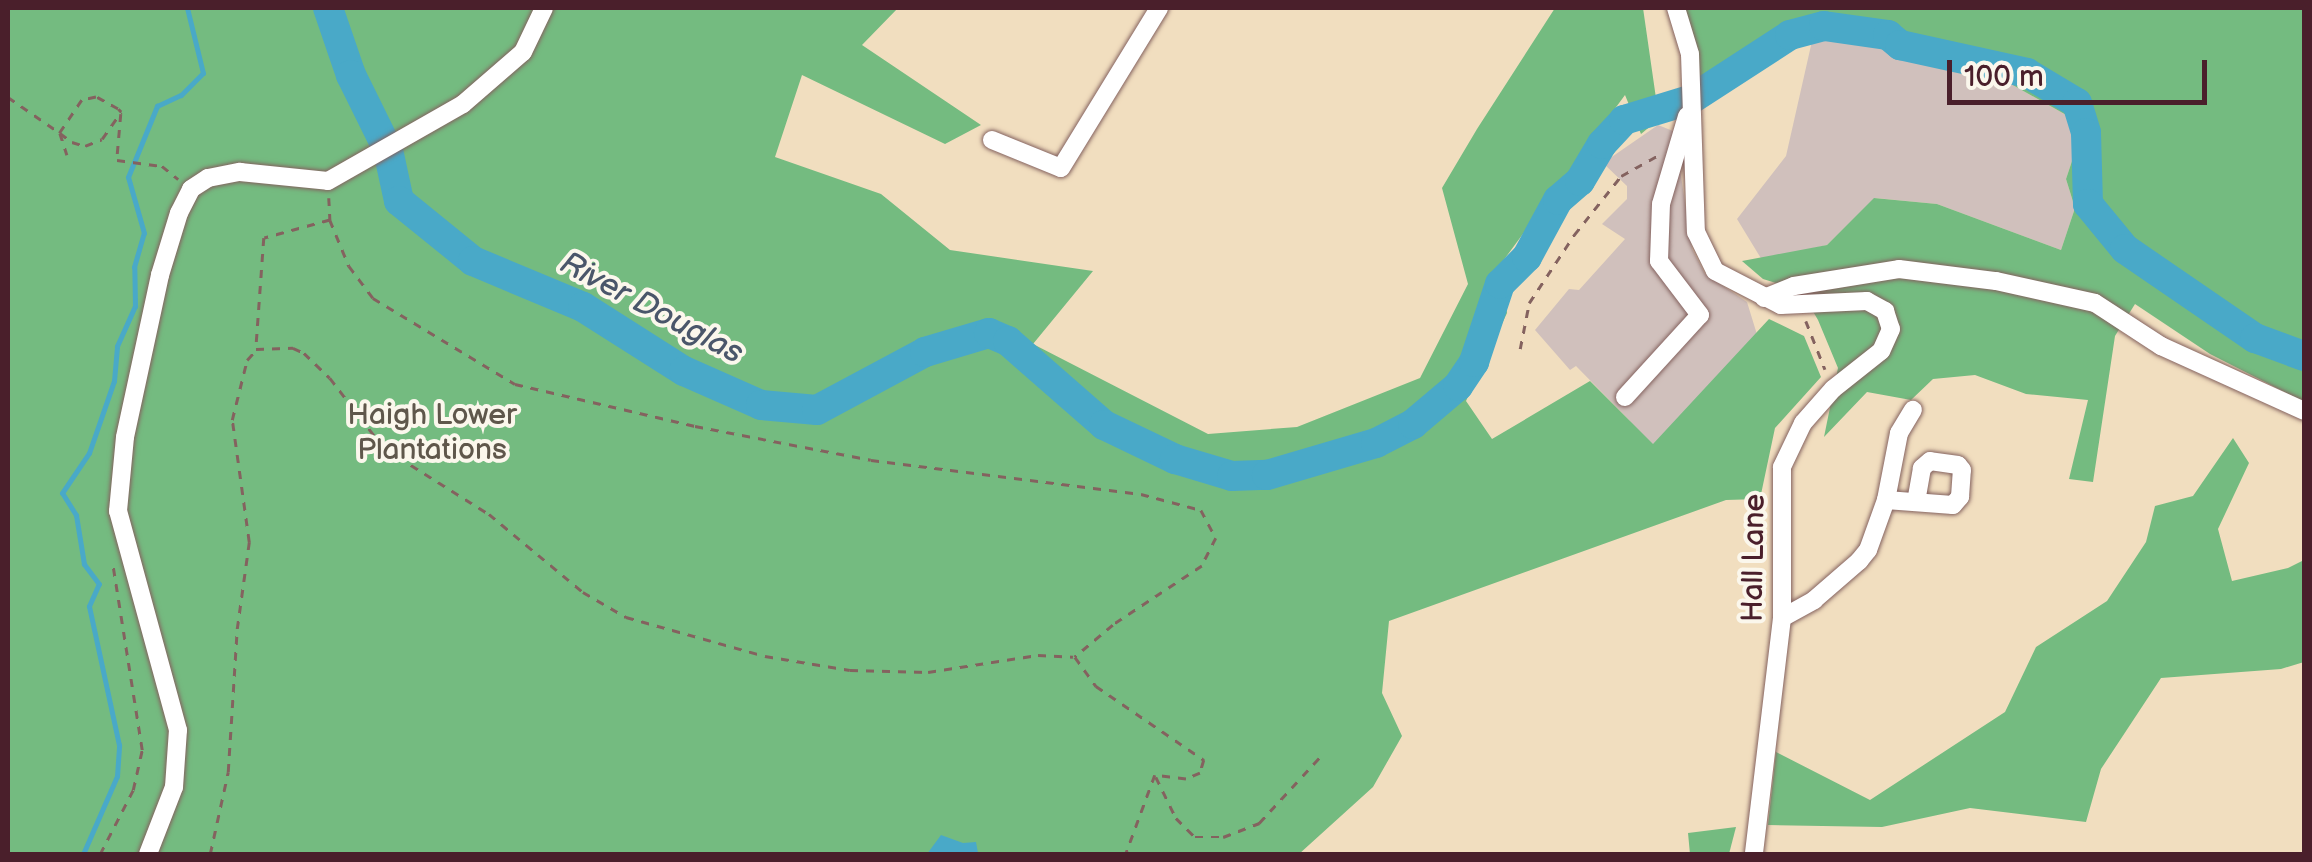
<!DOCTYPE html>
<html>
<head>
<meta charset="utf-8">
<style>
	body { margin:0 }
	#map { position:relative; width:2312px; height:862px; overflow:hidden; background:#f1debf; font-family:"Balsamiq Sans",sans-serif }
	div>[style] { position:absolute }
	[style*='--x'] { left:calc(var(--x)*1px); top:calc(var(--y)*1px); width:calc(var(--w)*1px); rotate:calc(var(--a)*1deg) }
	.industrial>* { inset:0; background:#d0c0bc }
	.forest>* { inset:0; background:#74bb80 }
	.water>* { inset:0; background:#49a9c8 }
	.stream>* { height:5px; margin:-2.5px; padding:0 2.5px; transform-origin:2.5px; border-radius:2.5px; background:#49a9c8 }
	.river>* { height:30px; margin:-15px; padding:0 15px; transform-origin:15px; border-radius:15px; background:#49a9c8 }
	.path>* { height:2.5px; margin-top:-1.25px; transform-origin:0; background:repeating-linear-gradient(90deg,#84625f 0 8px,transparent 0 16px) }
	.roads { filter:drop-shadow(0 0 2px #84625f) drop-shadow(0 0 2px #84625f) }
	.minor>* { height:18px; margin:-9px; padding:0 9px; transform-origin:9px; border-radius:9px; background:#fff }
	span { translate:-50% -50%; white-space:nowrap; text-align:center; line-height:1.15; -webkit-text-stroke:8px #fbf7ec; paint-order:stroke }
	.park-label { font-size:30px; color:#5f574b }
	.street-label { font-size:30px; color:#4a1f2b }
	.water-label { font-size:32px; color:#4a566a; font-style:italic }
	.frame { position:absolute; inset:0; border:10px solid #4a1f2b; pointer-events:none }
	.scale { position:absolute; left:1947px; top:60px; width:260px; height:45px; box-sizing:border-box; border:5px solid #4a1f2b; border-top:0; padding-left:12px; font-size:30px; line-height:35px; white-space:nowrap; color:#4a1f2b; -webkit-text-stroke:8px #fbf7ec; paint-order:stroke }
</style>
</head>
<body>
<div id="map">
	<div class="industrial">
		<i style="clip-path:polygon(1828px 38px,1970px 61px,2084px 125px,2066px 179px,2075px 208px,2061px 250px,1937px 204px,1875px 198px,1827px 245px,1762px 260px,1737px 219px,1786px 156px,1812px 41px)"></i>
		<i style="clip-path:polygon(1658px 125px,1683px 135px,1679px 163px,1692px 249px,1705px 274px,1747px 302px,1779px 406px,1683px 495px,1629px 420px,1576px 366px,1570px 370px,1535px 330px,1569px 289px,1579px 290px,1625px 239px,1602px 224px,1627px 199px,1627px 186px,1603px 163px)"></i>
	</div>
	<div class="forest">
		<i style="clip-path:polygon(8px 8px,898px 8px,862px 45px,981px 125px,945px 144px,802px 75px,775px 157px,881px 194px,950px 250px,1093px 271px,1033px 344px,1208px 434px,1297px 427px,1420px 378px,1468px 284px,1442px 188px,1477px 129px,1555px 8px,1643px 8px,1659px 119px,1641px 134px,1625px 95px,1500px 265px,1507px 313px,1466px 401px,1492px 439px,1590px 381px,1653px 444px,1769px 319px,1804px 336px,1821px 377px,1775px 428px,1760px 499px,1726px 500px,1389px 621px,1382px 693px,1402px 736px,1373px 787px,1299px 854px,8px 854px)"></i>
		<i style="clip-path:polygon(1678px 8px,2304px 8px,2304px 402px,2210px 354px,2135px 304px,2115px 336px,2093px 482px,2069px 479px,2088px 400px,2026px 394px,1975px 375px,1933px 379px,1911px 400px,1867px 392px,1824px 437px,1838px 368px,1818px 320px,1801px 291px,1763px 279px,1742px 261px,1827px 245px,1874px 198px,1937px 204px,2061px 250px,2075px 208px,2066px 179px,2084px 125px,1970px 61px,1828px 38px,1695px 81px)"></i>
		<i style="clip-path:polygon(2233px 438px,2249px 463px,2218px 529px,2232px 581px,2288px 568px,2304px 560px,2304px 662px,2281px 669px,2161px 678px,2101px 769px,2086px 822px,1970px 808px,1882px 827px,1768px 825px,1776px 752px,1870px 800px,2005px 712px,2036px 647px,2107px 601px,2146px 542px,2155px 506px,2193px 496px)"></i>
		<i style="clip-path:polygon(1736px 827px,1729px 854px,1690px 854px,1688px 833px)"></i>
	</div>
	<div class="water">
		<i style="clip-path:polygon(941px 835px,963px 843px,976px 842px,978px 853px,927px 854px)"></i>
	</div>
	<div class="stream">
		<i style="--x:83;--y:854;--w:85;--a:-66.4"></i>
		<i style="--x:117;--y:776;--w:31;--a:-86"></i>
		<i style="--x:119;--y:745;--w:142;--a:-102.2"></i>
		<i style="--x:89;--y:606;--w:24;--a:-66"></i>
		<i style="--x:99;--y:584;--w:25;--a:-127"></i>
		<i style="--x:84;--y:564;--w:50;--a:-99.3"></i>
		<i style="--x:76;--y:515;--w:26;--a:-122"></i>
		<i style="--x:62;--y:493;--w:48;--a:-56"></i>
		<i style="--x:89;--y:453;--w:76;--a:-70.9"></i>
		<i style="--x:114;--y:381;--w:35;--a:-85"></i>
		<i style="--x:117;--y:346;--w:44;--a:-65.8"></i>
		<i style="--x:135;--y:306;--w:39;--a:-91"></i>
		<i style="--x:134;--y:267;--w:35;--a:-74"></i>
		<i style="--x:144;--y:233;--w:58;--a:-105.9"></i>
		<i style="--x:128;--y:177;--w:77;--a:-67.8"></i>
		<i style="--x:157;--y:106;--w:26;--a:-25"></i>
		<i style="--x:181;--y:95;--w:31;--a:-45"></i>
		<i style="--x:203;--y:73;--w:67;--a:-103.8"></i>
	</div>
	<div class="river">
		<i style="--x:328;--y:8;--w:71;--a:71.1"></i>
		<i style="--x:351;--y:75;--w:84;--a:63.7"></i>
		<i style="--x:388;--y:150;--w:52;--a:77.8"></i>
		<i style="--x:399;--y:201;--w:95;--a:39"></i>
		<i style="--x:473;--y:261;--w:119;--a:22.7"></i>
		<i style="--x:583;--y:307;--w:120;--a:32.4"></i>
		<i style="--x:684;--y:371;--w:84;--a:23.8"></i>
		<i style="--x:761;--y:405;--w:56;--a:5.1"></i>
		<i style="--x:817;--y:410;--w:123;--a:-28.2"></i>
		<i style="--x:925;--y:352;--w:67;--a:-16.5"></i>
		<i style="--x:989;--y:333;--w:21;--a:23"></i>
		<i style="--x:1008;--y:341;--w:128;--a:41.2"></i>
		<i style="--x:1104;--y:425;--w:79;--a:25.6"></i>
		<i style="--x:1175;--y:459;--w:59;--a:16.6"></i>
		<i style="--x:1232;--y:476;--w:35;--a:-2"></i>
		<i style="--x:1267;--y:475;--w:114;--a:-16.4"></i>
		<i style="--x:1376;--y:443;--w:42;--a:-27.2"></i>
		<i style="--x:1413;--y:424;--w:59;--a:-40.2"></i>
		<i style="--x:1458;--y:386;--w:29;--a:-56"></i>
		<i style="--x:1474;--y:362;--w:82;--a:-71.6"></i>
		<i style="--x:1500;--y:284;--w:38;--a:-45"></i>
		<i style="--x:1527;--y:257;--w:65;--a:-61.5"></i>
		<i style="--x:1558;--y:200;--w:29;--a:-41"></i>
		<i style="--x:1580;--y:181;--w:43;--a:-59.3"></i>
		<i style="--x:1602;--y:144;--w:33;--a:-47"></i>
		<i style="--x:1624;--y:120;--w:69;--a:-16.9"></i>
		<i style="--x:1690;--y:100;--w:119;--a:-33"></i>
		<i style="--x:1790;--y:35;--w:35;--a:-15"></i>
		<i style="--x:1824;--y:26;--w:65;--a:8"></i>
		<i style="--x:1888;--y:35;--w:16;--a:40"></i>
		<i style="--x:1900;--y:45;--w:130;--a:12.4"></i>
		<i style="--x:2027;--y:73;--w:58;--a:31"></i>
		<i style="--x:2077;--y:103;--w:31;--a:73"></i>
		<i style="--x:2086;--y:133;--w:71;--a:88.4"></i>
		<i style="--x:2088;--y:204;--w:58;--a:50.6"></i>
		<i style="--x:2125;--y:249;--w:158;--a:34.4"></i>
		<i style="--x:2255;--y:338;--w:52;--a:20.2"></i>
	</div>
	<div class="path">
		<i style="--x:8;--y:97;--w:63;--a:34.7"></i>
		<i style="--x:60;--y:133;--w:15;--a:37"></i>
		<i style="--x:72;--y:142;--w:14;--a:17"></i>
		<i style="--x:85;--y:146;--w:18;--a:-22"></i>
		<i style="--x:102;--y:139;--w:33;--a:-55"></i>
		<i style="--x:121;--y:112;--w:4;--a:-135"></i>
		<i style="--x:118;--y:109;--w:25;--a:-151"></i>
		<i style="--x:96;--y:97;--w:14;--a:168"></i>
		<i style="--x:82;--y:100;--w:40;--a:124"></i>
		<i style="--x:60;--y:133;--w:23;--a:72"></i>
		<i style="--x:121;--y:114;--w:46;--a:95"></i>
		<i style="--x:117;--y:160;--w:45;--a:7.6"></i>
		<i style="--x:162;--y:166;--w:21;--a:39"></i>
		<i style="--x:329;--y:198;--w:22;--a:87"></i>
		<i style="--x:330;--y:220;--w:50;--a:67.6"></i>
		<i style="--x:349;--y:266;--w:40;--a:53"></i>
		<i style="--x:373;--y:298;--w:166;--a:31.2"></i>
		<i style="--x:515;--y:384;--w:185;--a:13.1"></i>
		<i style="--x:695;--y:426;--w:179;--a:10.9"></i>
		<i style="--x:871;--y:460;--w:272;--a:7.2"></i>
		<i style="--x:1141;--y:494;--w:62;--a:14.9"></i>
		<i style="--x:1201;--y:510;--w:32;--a:62"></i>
		<i style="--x:1216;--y:538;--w:31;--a:117"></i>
		<i style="--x:1202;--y:566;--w:107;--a:146.5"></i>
		<i style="--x:1113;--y:625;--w:50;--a:139.9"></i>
		<i style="--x:1075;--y:657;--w:36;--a:54"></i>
		<i style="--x:1096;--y:686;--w:131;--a:34.4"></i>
		<i style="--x:1204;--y:760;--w:14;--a:107"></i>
		<i style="--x:1200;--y:773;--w:15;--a:157"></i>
		<i style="--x:1186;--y:779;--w:31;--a:-173"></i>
		<i style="--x:1155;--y:775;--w:84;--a:110.2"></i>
		<i style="--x:330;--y:220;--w:68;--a:164.7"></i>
		<i style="--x:264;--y:238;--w:111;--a:94.1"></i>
		<i style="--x:256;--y:349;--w:37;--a:-2"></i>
		<i style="--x:293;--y:348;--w:12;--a:24"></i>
		<i style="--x:304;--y:353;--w:36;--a:44"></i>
		<i style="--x:330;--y:378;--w:88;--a:52.4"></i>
		<i style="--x:384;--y:448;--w:124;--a:32.2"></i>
		<i style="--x:489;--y:514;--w:122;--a:39.7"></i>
		<i style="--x:583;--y:592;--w:50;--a:30.2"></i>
		<i style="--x:626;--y:617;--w:144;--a:15.7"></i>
		<i style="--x:765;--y:656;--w:86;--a:9.4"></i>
		<i style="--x:850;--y:670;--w:78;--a:1.5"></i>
		<i style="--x:928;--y:672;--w:111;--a:-8.8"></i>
		<i style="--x:1038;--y:655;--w:35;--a:3"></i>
		<i style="--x:1806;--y:321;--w:52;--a:68.4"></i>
		<i style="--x:1520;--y:349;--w:47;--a:-78.9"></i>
		<i style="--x:1529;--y:303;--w:82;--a:-56.5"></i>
		<i style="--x:1574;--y:235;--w:75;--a:-51.5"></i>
		<i style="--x:1621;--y:176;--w:41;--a:-29.1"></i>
		<i style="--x:1156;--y:777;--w:46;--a:64"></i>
		<i style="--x:1176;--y:818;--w:27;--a:45"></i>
		<i style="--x:1195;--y:837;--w:28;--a:0"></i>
		<i style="--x:1223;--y:837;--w:39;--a:-21"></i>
		<i style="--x:1259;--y:823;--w:90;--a:-47.3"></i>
		<i style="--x:100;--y:854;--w:72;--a:-62.7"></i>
		<i style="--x:133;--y:790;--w:41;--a:-77.3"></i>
		<i style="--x:142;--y:750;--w:191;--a:-99"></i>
		<i style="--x:210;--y:854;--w:84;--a:-77.6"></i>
		<i style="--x:228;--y:772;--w:143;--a:-86.4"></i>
		<i style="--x:237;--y:629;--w:88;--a:-82.1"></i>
		<i style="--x:249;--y:542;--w:123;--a:-97.9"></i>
		<i style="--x:232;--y:420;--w:62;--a:-76"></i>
		<i style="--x:247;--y:360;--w:12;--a:-48"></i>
	</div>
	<div class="roads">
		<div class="minor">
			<i style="--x:1676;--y:8;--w:48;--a:73.1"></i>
			<i style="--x:1690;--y:54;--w:178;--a:88.1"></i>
			<i style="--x:1696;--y:232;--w:43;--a:64"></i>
			<i style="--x:1715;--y:271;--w:74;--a:27.3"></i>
			<i style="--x:1781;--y:305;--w:86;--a:-2.7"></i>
			<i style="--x:1867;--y:301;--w:21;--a:29"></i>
			<i style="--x:1885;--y:311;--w:19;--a:72"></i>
			<i style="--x:1891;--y:329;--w:24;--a:114"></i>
			<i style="--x:1881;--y:351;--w:61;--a:141.6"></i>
			<i style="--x:1833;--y:389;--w:45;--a:131.4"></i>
			<i style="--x:1803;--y:423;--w:49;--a:115.5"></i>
			<i style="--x:1782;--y:467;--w:151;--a:90"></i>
			<i style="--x:1782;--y:618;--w:238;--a:96.8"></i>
			<i style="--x:992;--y:140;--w:74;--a:22.1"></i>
			<i style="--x:1061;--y:168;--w:188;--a:-58.5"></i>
			<i style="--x:1764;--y:298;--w:32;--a:-22"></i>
			<i style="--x:1794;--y:286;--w:106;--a:-9.2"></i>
			<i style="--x:1899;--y:269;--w:98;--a:7.1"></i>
			<i style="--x:1996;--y:281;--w:101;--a:12.5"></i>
			<i style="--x:2095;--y:303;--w:79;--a:33.1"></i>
			<i style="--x:2161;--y:346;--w:157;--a:24.4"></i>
			<i style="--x:1625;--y:397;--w:111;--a:-47.6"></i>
			<i style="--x:1700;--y:315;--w:68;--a:-127.2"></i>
			<i style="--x:1659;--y:261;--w:57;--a:-88"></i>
			<i style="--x:1661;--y:204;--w:92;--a:-73.5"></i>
			<i style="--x:1886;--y:500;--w:68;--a:-79"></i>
			<i style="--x:1899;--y:433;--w:27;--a:-59"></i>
			<i style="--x:1782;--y:618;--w:37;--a:-29"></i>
			<i style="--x:1814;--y:600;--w:60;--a:-40.9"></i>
			<i style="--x:1859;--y:561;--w:14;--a:-51"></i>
			<i style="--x:1868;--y:550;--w:53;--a:-70.2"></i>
			<i style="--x:1886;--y:500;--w:67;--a:4.3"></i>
			<i style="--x:1953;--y:505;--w:11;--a:-49"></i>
			<i style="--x:1960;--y:497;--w:27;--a:-86"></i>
			<i style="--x:1962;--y:470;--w:6;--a:-129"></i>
			<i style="--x:1958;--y:465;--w:28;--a:-172"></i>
			<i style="--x:1930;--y:461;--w:11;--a:139"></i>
			<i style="--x:1922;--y:468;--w:34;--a:100"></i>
			<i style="--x:148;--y:854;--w:72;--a:-68.8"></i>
			<i style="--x:174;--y:787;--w:57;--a:-86"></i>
			<i style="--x:178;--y:730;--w:227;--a:-105.3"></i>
			<i style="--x:118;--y:511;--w:74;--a:-84.6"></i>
			<i style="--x:125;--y:437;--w:166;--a:-77.8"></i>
			<i style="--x:160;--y:275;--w:65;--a:-73"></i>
			<i style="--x:179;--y:213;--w:27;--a:-63"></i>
			<i style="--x:191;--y:189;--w:20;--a:-33"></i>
			<i style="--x:208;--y:178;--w:33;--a:-11"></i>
			<i style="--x:240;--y:172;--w:88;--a:5.8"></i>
			<i style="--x:328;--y:181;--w:155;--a:-29.7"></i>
			<i style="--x:463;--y:104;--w:79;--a:-40.9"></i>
			<i style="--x:523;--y:52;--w:49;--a:-64.5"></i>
		</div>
	</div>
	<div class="park-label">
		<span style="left:432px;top:432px">Haigh Lower<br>Plantations</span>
	</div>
	<div class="street-label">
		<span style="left:1754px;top:558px;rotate:-89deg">Hall Lane</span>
	</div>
	<div class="water-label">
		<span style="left:651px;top:309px;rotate:28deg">River Douglas</span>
	</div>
	<div class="frame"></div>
	<div class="scale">100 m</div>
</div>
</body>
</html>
